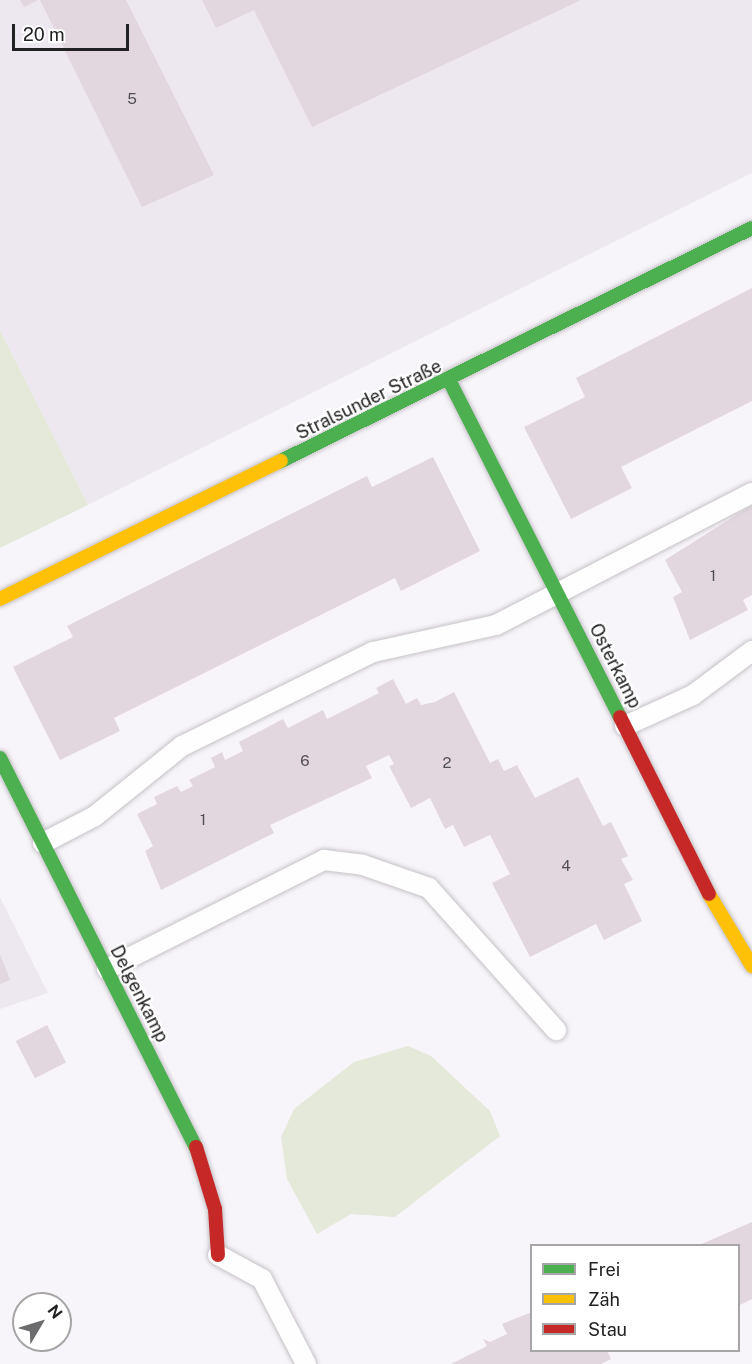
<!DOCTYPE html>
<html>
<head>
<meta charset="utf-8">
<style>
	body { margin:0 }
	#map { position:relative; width:752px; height:1364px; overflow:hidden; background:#f8f5fa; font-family:"Public Sans",sans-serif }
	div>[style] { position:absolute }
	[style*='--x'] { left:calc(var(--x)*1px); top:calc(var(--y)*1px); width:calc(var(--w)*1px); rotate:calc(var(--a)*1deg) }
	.built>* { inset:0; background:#ede7f0 }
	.green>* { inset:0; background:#e4e9da }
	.building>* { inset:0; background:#e2d7df; transform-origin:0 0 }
	.roads { filter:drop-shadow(0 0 2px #c5c2c6) drop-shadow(0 0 2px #c5c2c6) }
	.lane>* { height:20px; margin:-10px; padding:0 10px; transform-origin:10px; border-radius:10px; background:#fefefe }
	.fast>* { height:14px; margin:-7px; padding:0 7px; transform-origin:7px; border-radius:7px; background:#4caf50 }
	.slow>* { height:14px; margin:-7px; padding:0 7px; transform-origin:7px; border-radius:7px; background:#ffc107 }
	.jam>* { height:14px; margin:-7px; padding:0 7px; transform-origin:7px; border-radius:7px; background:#c62828 }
	span { translate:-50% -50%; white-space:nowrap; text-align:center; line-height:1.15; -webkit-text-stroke:4.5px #fff; paint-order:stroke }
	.number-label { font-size:15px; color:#514e51 }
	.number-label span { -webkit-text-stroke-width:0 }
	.street-label { font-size:18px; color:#212022 }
	.legend { position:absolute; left:530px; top:1244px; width:210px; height:108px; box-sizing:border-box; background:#fff; border:2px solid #a6a6a7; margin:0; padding:8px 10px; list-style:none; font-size:18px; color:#212022 }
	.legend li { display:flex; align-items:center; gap:12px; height:30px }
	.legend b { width:30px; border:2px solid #a6a6a7 }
	.north { position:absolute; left:12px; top:1292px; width:60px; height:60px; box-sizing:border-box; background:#fff; border:2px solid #a6a6a7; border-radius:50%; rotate:52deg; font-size:16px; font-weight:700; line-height:24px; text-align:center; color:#212022 }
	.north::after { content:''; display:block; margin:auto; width:21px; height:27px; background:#6c6b6e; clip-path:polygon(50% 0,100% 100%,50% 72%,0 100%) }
	.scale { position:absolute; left:12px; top:24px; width:117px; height:27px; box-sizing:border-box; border:3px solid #212022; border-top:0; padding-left:8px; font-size:18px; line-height:21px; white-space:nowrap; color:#212022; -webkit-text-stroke:4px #fff; paint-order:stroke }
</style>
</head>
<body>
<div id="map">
	<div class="built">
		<i style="clip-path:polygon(0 0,752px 0,752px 173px,88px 505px,0 330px)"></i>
		<i style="clip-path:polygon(0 897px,48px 993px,0 1009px)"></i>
	</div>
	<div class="green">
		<i style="clip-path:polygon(0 330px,88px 505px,0 548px)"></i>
		<i style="clip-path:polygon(408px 1046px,431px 1056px,490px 1111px,500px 1136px,395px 1217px,351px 1214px,317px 1234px,287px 1179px,281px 1137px,294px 1109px,354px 1062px)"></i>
	</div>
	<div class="building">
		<i style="clip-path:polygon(20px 0,38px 0,24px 7px)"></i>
		<i style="clip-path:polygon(40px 0,126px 0,214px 175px,142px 207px)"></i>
		<i style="clip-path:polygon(202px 0,581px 0,312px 127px,254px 10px,216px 28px)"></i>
		<i style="clip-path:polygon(752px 288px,752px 401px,621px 467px,632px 488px,571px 519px,524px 427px,585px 397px,576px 378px)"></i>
		<i style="clip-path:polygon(433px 457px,480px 551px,401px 591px,395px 578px,114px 718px,120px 731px,60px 760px,13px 667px,73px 637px,67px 626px,367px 476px,372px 487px)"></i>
		<i style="clip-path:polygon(752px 505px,752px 595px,743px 600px,748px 610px,690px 640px,673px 597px,682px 592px,665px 560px)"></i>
		<i style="clip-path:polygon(393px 679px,406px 704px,417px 698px,421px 705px,435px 702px,454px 692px,490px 763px,498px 759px,504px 771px,517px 765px,535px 798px,578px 777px,603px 826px,611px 822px,628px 856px,621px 859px,633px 880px,624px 884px,642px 921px,604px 940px,596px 924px,530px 957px,492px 883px,510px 874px,490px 835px,464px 847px,453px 825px,445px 829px,430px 798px,411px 808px,389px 766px,394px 764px,389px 755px,366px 766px,372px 778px,270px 825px,274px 833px,161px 890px,145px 851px,153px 846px,137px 814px,157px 804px,154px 797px,177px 786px,181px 792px,193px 786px,189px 780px,215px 767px,211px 758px,222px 752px,225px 760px,243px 751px,239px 742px,283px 719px,288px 728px,323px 710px,327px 719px,379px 693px,376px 688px)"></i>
		<i style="clip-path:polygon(0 954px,10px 980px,0 984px)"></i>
		<i style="left:47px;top:1025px;width:42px;height:35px;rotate:63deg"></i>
		<i style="clip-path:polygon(752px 1222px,752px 1299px,738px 1306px,738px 1246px,697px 1246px)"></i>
		<i style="clip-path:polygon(532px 1312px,532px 1350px,607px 1350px,611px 1359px,601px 1364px,451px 1364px,487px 1346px,483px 1339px,490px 1342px,507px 1334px,502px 1324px)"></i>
	</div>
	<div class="roads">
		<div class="lane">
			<i style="--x:625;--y:726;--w:75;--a:-24.5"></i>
			<i style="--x:693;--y:695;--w:74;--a:-36.7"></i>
			<i style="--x:43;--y:843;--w:59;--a:-27.4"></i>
			<i style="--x:95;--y:816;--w:112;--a:-38.8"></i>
			<i style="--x:182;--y:746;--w:213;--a:-26.2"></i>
			<i style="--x:373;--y:652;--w:126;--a:-12.4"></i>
			<i style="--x:496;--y:625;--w:288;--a:-27.3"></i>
			<i style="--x:107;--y:969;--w:243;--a:-26.7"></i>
			<i style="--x:324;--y:860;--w:39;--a:7"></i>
			<i style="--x:363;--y:865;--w:70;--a:19.2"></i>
			<i style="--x:429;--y:888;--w:191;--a:48.2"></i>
			<i style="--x:218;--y:1255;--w:50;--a:28.6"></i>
			<i style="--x:262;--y:1279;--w:96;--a:62.6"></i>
		</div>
		<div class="fast">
			<i style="--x:449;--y:380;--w:378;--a:63.1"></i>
			<i style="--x:281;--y:461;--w:525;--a:-26.32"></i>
			<i style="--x:0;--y:758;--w:436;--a:63.3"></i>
		</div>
		<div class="slow">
			<i style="--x:0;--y:599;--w:313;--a:-26.2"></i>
			<i style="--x:709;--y:894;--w:84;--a:59.2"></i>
		</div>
		<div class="jam">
			<i style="--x:620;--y:717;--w:198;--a:63.3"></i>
			<i style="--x:196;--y:1147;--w:65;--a:73"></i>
			<i style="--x:215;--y:1209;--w:46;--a:86.3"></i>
		</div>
	</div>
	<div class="number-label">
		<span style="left:132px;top:99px">5</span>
		<span style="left:713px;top:576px">1</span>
		<span style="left:305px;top:761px">6</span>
		<span style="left:447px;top:763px">2</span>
		<span style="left:203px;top:820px">1</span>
		<span style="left:566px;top:866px">4</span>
	</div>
	<div class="street-label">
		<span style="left:369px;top:400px;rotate:-26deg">Stralsunder Straße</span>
		<span style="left:615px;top:666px;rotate:63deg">Osterkamp</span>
		<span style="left:139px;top:994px;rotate:63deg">Delgenkamp</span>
	</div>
	<ul class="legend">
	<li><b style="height:8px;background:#4caf50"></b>Frei</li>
	<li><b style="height:8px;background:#ffc107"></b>Zäh</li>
	<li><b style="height:8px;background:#c62828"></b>Stau</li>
	</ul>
	<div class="north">N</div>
	<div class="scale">20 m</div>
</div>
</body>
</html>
